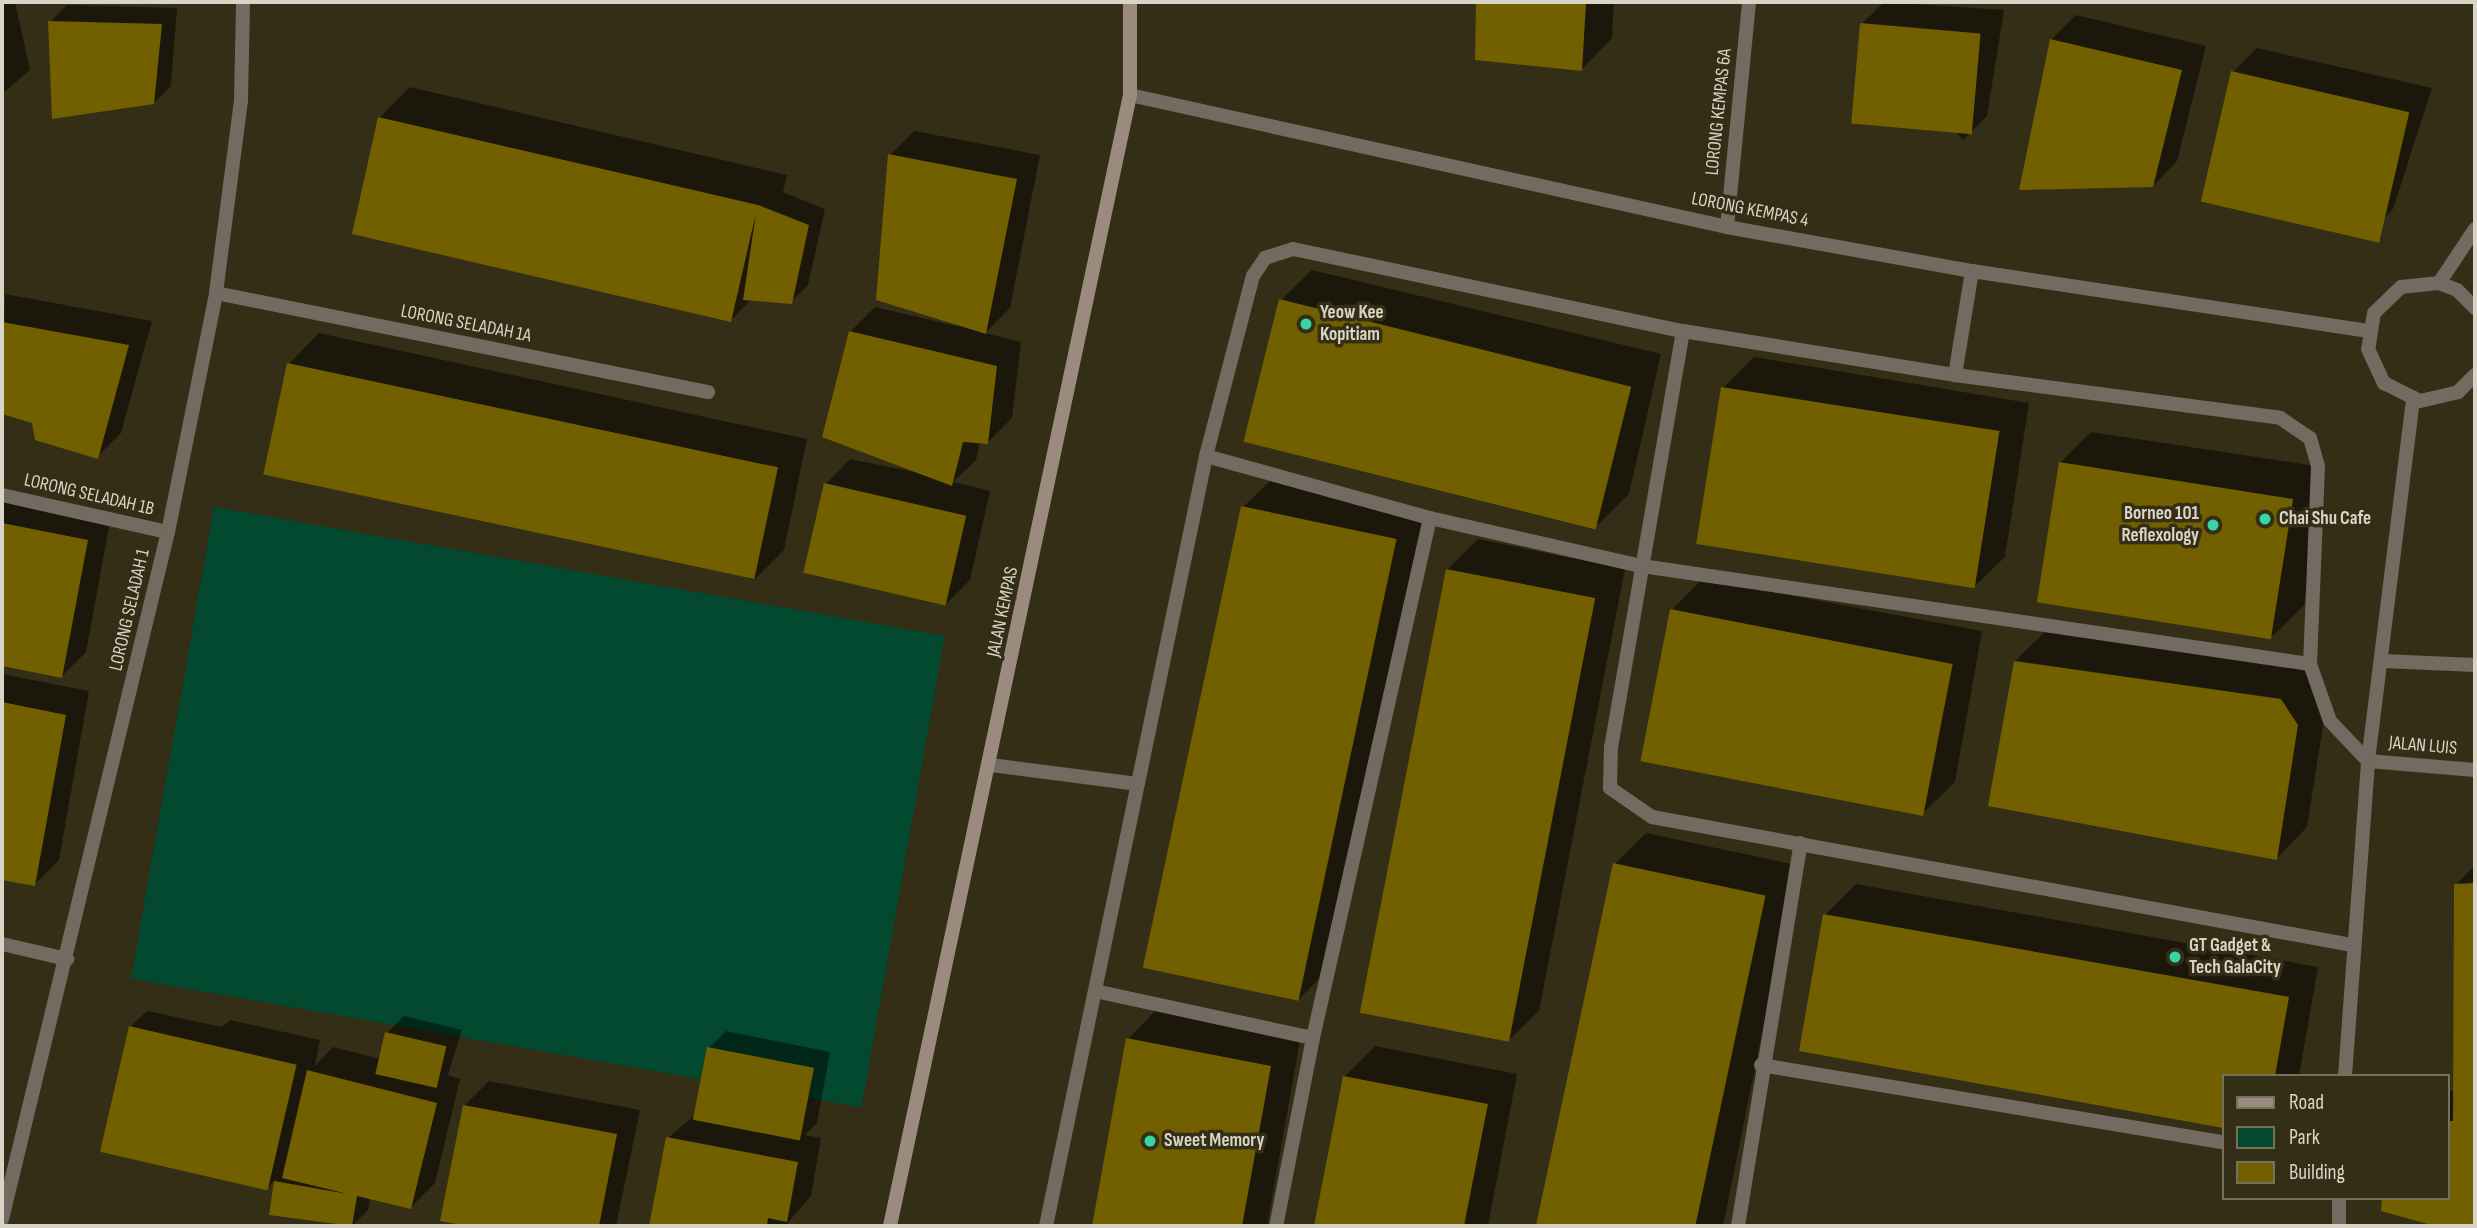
<!DOCTYPE html>
<html>
<head>
<meta charset="utf-8">
<style>
	body { margin:0 }
	#map { position:relative; width:2477px; height:1228px; overflow:hidden; background:#342e16; font-family:"Sofia Sans Condensed",sans-serif }
	div>[style] { position:absolute }
	[style*='--x'] { left:calc(var(--x)*1px); top:calc(var(--y)*1px); width:calc(var(--w)*1px); rotate:calc(var(--a)*1deg) }
	.green>* { inset:0; background:#02492f; transform-origin:0 0 }
	.shadow>* { inset:0; background:#0007 }
	.building>* { inset:0; background:#725f00; transform-origin:0 0 }
	.lane>* { height:14px; margin:-7px; padding:0 7px; transform-origin:7px; border-radius:7px; background:#736a61 }
	.street>* { height:14px; margin:-7px; padding:0 7px; transform-origin:7px; border-radius:7px; background:#736a61 }
	.secondary>* { height:14px; margin:-7px; padding:0 7px; transform-origin:7px; border-radius:7px; background:#9a8b7e }
	.dots>* { width:19px; height:19px; translate:-50% -50%; box-sizing:border-box; border:4px solid #342e16; border-radius:50% }
	span { translate:-50% -50%; white-space:nowrap; text-align:center; line-height:1.15; -webkit-text-stroke:7px #342e16; paint-order:stroke }
	.street-label { font-size:19px; color:#d8d5c6 }
	.poi-label { font-size:19px; color:#d8d5c6; font-weight:700 }
	.left { translate:0 -50%; text-align:left }
	.right { translate:-100% -50%; text-align:right }
	.frame { position:absolute; inset:0; border:4px solid #d8d5c6; pointer-events:none }
	.legend { position:absolute; left:2222px; top:1074px; width:228px; height:126px; box-sizing:border-box; background:#342e16; border:2px solid #76715c; margin:0; padding:9px 12px; list-style:none; font-size:21px; color:#d8d5c6 }
	.legend li { display:flex; align-items:center; gap:14px; height:35px }
	.legend b { width:35px; border:2px solid #76715c }
</style>
</head>
<body>
<div id="map">
	<div class="green">
		<i style="left:214px;top:507px;width:742px;height:479px;rotate:10deg"></i>
	</div>
	<div class="shadow">
		<i style="clip-path:polygon(2px 2px,15px 2px,30px 70px,2px 94px)"></i>
		<i style="clip-path:polygon(1477px 2px,1614px 2px,1612px 38px,1582px 69px,1477px 59px)"></i>
		<i style="clip-path:polygon(1884px 2px,2004px 10px,1987px 116px,1963px 140px,1862px 24px)"></i>
		<i style="clip-path:polygon(67px 5px,177px 8px,171px 86px,154px 103px,50px 22px)"></i>
		<i style="clip-path:polygon(2076px 15px,2206px 46px,2177px 161px,2153px 186px,2051px 40px)"></i>
		<i style="clip-path:polygon(2257px 48px,2432px 88px,2393px 209px,2369px 234px,2233px 72px)"></i>
		<i style="clip-path:polygon(410px 87px,787px 175px,783px 192px,825px 209px,808px 285px,791px 302px,752px 299px,731px 320px,379px 118px)"></i>
		<i style="clip-path:polygon(914px 131px,1040px 155px,1010px 308px,985px 333px,1021px 342px,1012px 418px,988px 442px,980px 442px,976px 460px,953px 482px,990px 491px,970px 580px,946px 604px,826px 484px,850px 459px,924px 474px,824px 436px,851px 331px,875px 307px,956px 326px,890px 155px)"></i>
		<i style="clip-path:polygon(1312px 270px,1661px 354px,1629px 494px,1598px 525px,1281px 300px)"></i>
		<i style="clip-path:polygon(5px 294px,152px 321px,121px 433px,97px 457px,34px 422px,2px 412px)"></i>
		<i style="clip-path:polygon(319px 333px,807px 439px,784px 550px,754px 580px,289px 364px)"></i>
		<i style="clip-path:polygon(1754px 357px,2029px 403px,2005px 557px,1974px 587px,1723px 388px)"></i>
		<i style="clip-path:polygon(2091px 432px,2323px 467px,2304px 605px,2273px 636px,2060px 463px)"></i>
		<i style="clip-path:polygon(1274px 477px,1426px 510px,1329px 969px,1298px 1000px,1243px 507px)"></i>
		<i style="clip-path:polygon(2px 495px,111px 516px,86px 652px,62px 676px,2px 664px)"></i>
		<i style="clip-path:polygon(1478px 539px,1625px 569px,1539px 1011px,1508px 1041px,1447px 570px)"></i>
		<i style="clip-path:polygon(1702px 579px,1982px 631px,1955px 782px,1924px 812px,1672px 610px)"></i>
		<i style="clip-path:polygon(2046px 631px,2311px 669px,2328px 694px,2307px 827px,2277px 858px,2015px 661px)"></i>
		<i style="clip-path:polygon(2px 674px,89px 691px,59px 860px,35px 884px,2px 878px)"></i>
		<i style="clip-path:polygon(1646px 833px,1796px 865px,1723px 1226px,1541px 1226px,1615px 864px)"></i>
		<i style="clip-path:polygon(2475px 865px,2475px 1226px,2437px 1226px,2447px 1198px,2447px 1091px,2455px 1091px,2456px 885px)"></i>
		<i style="clip-path:polygon(1856px 884px,2318px 967px,2299px 1076px,2223px 1076px,2223px 1126px,1801px 1050px,1825px 915px)"></i>
		<i style="clip-path:polygon(1158px 1008px,1301px 1035px,1267px 1226px,1094px 1226px,1128px 1039px)"></i>
		<i style="clip-path:polygon(147px 1011px,222px 1027px,230px 1020px,320px 1040px,315px 1066px,333px 1047px,381px 1059px,387px 1033px,404px 1016px,462px 1030px,448px 1075px,460px 1079px,435px 1183px,411px 1207px,370px 1197px,368px 1210px,352px 1226px,271px 1213px,276px 1179px,269px 1186px,130px 1027px)"></i>
		<i style="clip-path:polygon(726px 1031px,830px 1052px,817px 1123px,805px 1135px,821px 1138px,811px 1196px,785px 1226px,651px 1226px,668px 1138px,696px 1114px,709px 1048px)"></i>
		<i style="clip-path:polygon(1375px 1046px,1517px 1074px,1488px 1226px,1316px 1226px,1344px 1077px)"></i>
		<i style="clip-path:polygon(489px 1081px,640px 1110px,616px 1226px,476px 1226px,442px 1220px,464px 1106px)"></i>
	</div>
	<div class="building">
		<i style="clip-path:polygon(1476px 2px,1586px 2px,1582px 71px,1475px 60px)"></i>
		<i style="clip-path:polygon(48px 21px,162px 24px,154px 104px,52px 119px)"></i>
		<i style="left:1860px;top:23px;width:121px;height:101px;rotate:5deg"></i>
		<i style="clip-path:polygon(2050px 39px,2182px 70px,2153px 187px,2019px 190px)"></i>
		<i style="left:2231px;top:71px;width:183px;height:134px;rotate:13deg"></i>
		<i style="clip-path:polygon(378px 117px,758px 205px,809px 225px,792px 304px,743px 300px,756px 213px,731px 322px,352px 234px)"></i>
		<i style="clip-path:polygon(888px 154px,1017px 179px,986px 334px,876px 300px)"></i>
		<i style="left:1279px;top:299px;width:363px;height:147px;rotate:14deg"></i>
		<i style="clip-path:polygon(2px 322px,129px 345px,98px 459px,35px 440px,32px 423px,2px 414px)"></i>
		<i style="clip-path:polygon(849px 331px,997px 366px,988px 444px,963px 442px,952px 486px,822px 437px)"></i>
		<i style="left:287px;top:363px;width:502px;height:114px;rotate:12deg"></i>
		<i style="left:1721px;top:387px;width:282px;height:159px;rotate:9deg"></i>
		<i style="left:2059px;top:462px;width:237px;height:142px;rotate:9deg"></i>
		<i style="left:824px;top:483px;width:146px;height:92px;rotate:13deg"></i>
		<i style="left:1241px;top:506px;width:159px;height:472px;rotate:12deg"></i>
		<i style="clip-path:polygon(2px 523px,88px 540px,62px 678px,2px 666px)"></i>
		<i style="left:1446px;top:569px;width:152px;height:452px;rotate:11deg"></i>
		<i style="left:1670px;top:609px;width:288px;height:155px;rotate:11deg"></i>
		<i style="clip-path:polygon(2014px 661px,2281px 699px,2298px 725px,2277px 860px,1988px 806px)"></i>
		<i style="clip-path:polygon(2px 702px,66px 715px,35px 886px,2px 880px)"></i>
		<i style="left:1613px;top:863px;width:156px;height:370px;rotate:12deg"></i>
		<i style="clip-path:polygon(2475px 883px,2475px 1226px,2435px 1226px,2381px 1211px,2382px 1198px,2447px 1198px,2447px 1121px,2453px 1121px,2454px 884px)"></i>
		<i style="clip-path:polygon(1823px 914px,2289px 997px,2275px 1076px,2223px 1076px,2223px 1128px,1799px 1051px)"></i>
		<i style="left:129px;top:1026px;width:172px;height:129px;rotate:13deg"></i>
		<i style="left:385px;top:1032px;width:63px;height:43px;rotate:13deg"></i>
		<i style="clip-path:polygon(1126px 1038px,1271px 1066px,1242px 1226px,1092px 1226px)"></i>
		<i style="left:707px;top:1047px;width:109px;height:74px;rotate:11deg"></i>
		<i style="clip-path:polygon(307px 1070px,437px 1103px,411px 1209px,357px 1196px,352px 1226px,269px 1215px,274px 1181px,348px 1194px,282px 1178px)"></i>
		<i style="clip-path:polygon(1343px 1076px,1488px 1104px,1464px 1226px,1314px 1226px)"></i>
		<i style="clip-path:polygon(463px 1105px,617px 1134px,599px 1226px,467px 1226px,440px 1221px)"></i>
		<i style="clip-path:polygon(666px 1137px,798px 1162px,787px 1222px,768px 1218px,767px 1226px,649px 1226px)"></i>
	</div>
	<div class="lane">
		<i style="--x:1683;--y:331;--w:421;--a:99.8"></i>
		<i style="--x:1611;--y:746;--w:42;--a:91.4"></i>
		<i style="--x:1610;--y:788;--w:51;--a:34.6"></i>
		<i style="--x:1652;--y:817;--w:712;--a:10.36"></i>
		<i style="--x:1955;--y:375;--w:105;--a:-80.7"></i>
		<i style="--x:1206;--y:456;--w:232;--a:15.5"></i>
		<i style="--x:1430;--y:518;--w:217;--a:12.8"></i>
		<i style="--x:1642;--y:566;--w:675;--a:8.35"></i>
		<i style="--x:2383;--y:661;--w:92;--a:2.5"></i>
		<i style="--x:991;--y:765;--w:148;--a:7.4"></i>
		<i style="--x:1095;--y:991;--w:223;--a:12.2"></i>
		<i style="--x:1313;--y:1038;--w:192;--a:101.1"></i>
		<i style="--x:1313;--y:1038;--w:533;--a:-77.32"></i>
		<i style="--x:1761;--y:1065;--w:468;--a:9.5"></i>
		<i style="--x:1046;--y:1226;--w:786;--a:-78.26"></i>
		<i style="--x:1206;--y:456;--w:186;--a:-75.4"></i>
		<i style="--x:1253;--y:276;--w:22;--a:-56"></i>
		<i style="--x:1265;--y:258;--w:29;--a:-18"></i>
		<i style="--x:1293;--y:249;--w:399;--a:11.9"></i>
		<i style="--x:1683;--y:331;--w:276;--a:9.2"></i>
		<i style="--x:1955;--y:375;--w:328;--a:7.5"></i>
		<i style="--x:2280;--y:418;--w:36;--a:34"></i>
		<i style="--x:2310;--y:438;--w:29;--a:74"></i>
		<i style="--x:2318;--y:466;--w:198;--a:92.3"></i>
		<i style="--x:2310;--y:664;--w:60;--a:70.7"></i>
		<i style="--x:2330;--y:721;--w:55;--a:46.5"></i>
		<i style="--x:1738;--y:1226;--w:388;--a:-80.7"></i>
	</div>
	<div class="street">
		<i style="--x:1130;--y:95;--w:611;--a:12.47"></i>
		<i style="--x:1727;--y:227;--w:249;--a:10.2"></i>
		<i style="--x:1972;--y:271;--w:401;--a:8.6"></i>
		<i style="--x:1727;--y:227;--w:226;--a:-84.4"></i>
		<i style="--x:2439;--y:283;--w:65;--a:-56.3"></i>
		<i style="--x:216;--y:293;--w:502;--a:11.38"></i>
		<i style="--x:2475;--y:308;--w:25;--a:-135"></i>
		<i style="--x:2457;--y:290;--w:19;--a:-159"></i>
		<i style="--x:2439;--y:283;--w:38;--a:174"></i>
		<i style="--x:2401;--y:287;--w:37;--a:136"></i>
		<i style="--x:2374;--y:313;--w:36;--a:99"></i>
		<i style="--x:2368;--y:349;--w:38;--a:65"></i>
		<i style="--x:2384;--y:383;--w:40;--a:26.6"></i>
		<i style="--x:2420;--y:401;--w:39;--a:-13"></i>
		<i style="--x:2458;--y:392;--w:24;--a:-45"></i>
		<i style="--x:2;--y:495;--w:170;--a:12.6"></i>
		<i style="--x:2368;--y:761;--w:107;--a:4.8"></i>
		<i style="--x:2;--y:944;--w:67;--a:13"></i>
		<i style="--x:2345;--y:1076;--w:316;--a:-85.8"></i>
		<i style="--x:2368;--y:761;--w:366;--a:-82.9"></i>
		<i style="--x:2;--y:1219;--w:707;--a:-76.42"></i>
		<i style="--x:168;--y:532;--w:244;--a:-78.6"></i>
		<i style="--x:216;--y:293;--w:195;--a:-82.6"></i>
		<i style="--x:241;--y:100;--w:98;--a:-88.8"></i>
		<i style="--x:2339;--y:1226;--w:28;--a:-90"></i>
	</div>
	<div class="secondary">
		<i style="--x:890;--y:1226;--w:1156;--a:-78.02"></i>
		<i style="--x:1130;--y:95;--w:93;--a:-90"></i>
	</div>
	<div class="dots">
		<i style="left:1306px;top:324px;background:#39d4a5"></i>
		<i style="left:2265px;top:519px;background:#39d4a5"></i>
		<i style="left:2213px;top:525px;background:#39d4a5"></i>
		<i style="left:2175px;top:957px;background:#39d4a5"></i>
		<i style="left:1150px;top:1141px;background:#39d4a5"></i>
	</div>
	<div class="street-label">
		<span style="left:1719px;top:112px;rotate:-84deg">LORONG KEMPAS 6A</span>
		<span style="left:1750px;top:210px;rotate:11deg">LORONG KEMPAS 4</span>
		<span style="left:466px;top:324px;rotate:11deg">LORONG SELADAH 1A</span>
		<span style="left:89px;top:495px;rotate:13deg">LORONG SELADAH 1B</span>
		<span style="left:130px;top:610px;rotate:-77deg">LORONG SELADAH 1</span>
		<span style="left:1003px;top:612px;rotate:-78deg">JALAN KEMPAS</span>
		<span style="left:2423px;top:746px;rotate:5deg">JALAN LUIS</span>
	</div>
	<div class="poi-label">
		<span class="left" style="left:1320px;top:324px">Yeow Kee<br>Kopitiam</span>
		<span class="right" style="left:2199px;top:525px">Borneo 101<br>Reflexology</span>
		<span class="left" style="left:2279px;top:519px">Chai Shu Cafe</span>
		<span class="left" style="left:2189px;top:957px">GT Gadget &amp;<br>Tech GalaCity</span>
		<span class="left" style="left:1164px;top:1141px">Sweet Memory</span>
	</div>
	<div class="frame"></div>
	<ul class="legend">
	<li><b style="height:9px;background:#9a8b7e"></b>Road</li>
	<li><b style="height:19px;background:#02492f"></b>Park</li>
	<li><b style="height:19px;background:#725f00"></b>Building</li>
	</ul>
</div>
</body>
</html>
